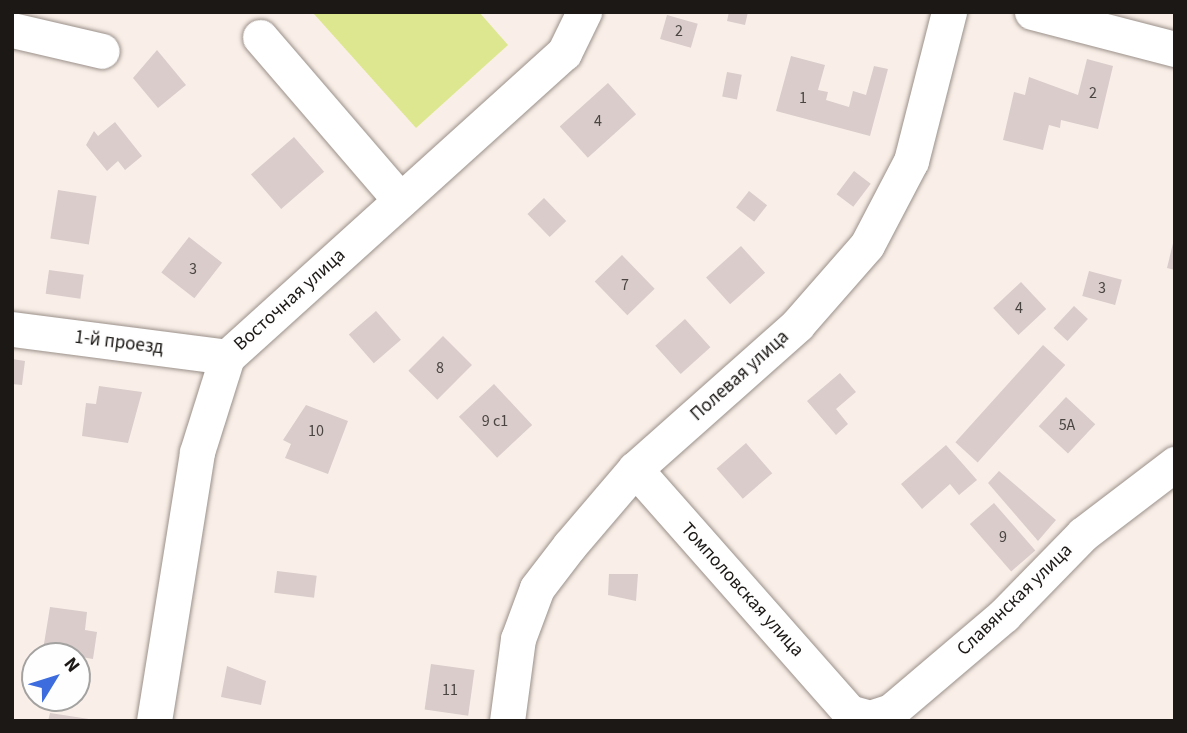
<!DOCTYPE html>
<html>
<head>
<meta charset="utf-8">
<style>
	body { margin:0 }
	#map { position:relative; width:1187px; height:733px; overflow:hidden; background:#faefe8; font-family:"Source Sans 3",sans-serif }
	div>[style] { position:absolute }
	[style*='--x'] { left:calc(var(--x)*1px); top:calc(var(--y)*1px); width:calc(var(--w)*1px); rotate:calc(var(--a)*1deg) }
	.green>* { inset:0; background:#dde78f }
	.building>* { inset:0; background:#d9cccb; transform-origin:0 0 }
	.roads { filter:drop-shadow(0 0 2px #9a908a) drop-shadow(0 0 2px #9a908a) }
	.minor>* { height:35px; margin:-17.5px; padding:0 17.5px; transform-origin:17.5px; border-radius:17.5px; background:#fff }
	span { translate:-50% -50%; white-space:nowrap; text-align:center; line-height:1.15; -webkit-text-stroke:5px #fefefe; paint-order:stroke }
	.number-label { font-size:16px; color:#4a4542 }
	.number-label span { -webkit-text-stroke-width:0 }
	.street-label { font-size:19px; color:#1b1815 }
	.frame { position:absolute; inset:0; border:14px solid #1b1815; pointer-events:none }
	.north { position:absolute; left:21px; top:642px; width:70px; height:70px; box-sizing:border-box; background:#fefefe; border:2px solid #a3a2a1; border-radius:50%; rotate:52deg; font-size:19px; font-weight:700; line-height:28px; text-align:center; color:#1b1815 }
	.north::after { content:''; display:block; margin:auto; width:24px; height:32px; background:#3c6cdd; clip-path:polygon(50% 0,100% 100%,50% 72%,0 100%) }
</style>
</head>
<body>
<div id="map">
	<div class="green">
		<i style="clip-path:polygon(479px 12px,508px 45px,416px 128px,314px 14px)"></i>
	</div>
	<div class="building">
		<i style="clip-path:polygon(729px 12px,748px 12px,745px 25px,727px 21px)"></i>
		<i style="left:667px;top:15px;width:32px;height:25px;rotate:16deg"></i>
		<i style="clip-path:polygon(157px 50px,186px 85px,158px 108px,133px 78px)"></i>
		<i style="clip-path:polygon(791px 56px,825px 65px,818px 90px,828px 92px,826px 100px,849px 107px,853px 91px,866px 95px,874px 66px,888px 69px,870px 136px,776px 111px)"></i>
		<i style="clip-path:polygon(1087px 59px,1113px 66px,1098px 129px,1061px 120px,1060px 128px,1049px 125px,1043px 150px,1003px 140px,1014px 92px,1025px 95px,1029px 77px,1078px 95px)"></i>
		<i style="left:727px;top:72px;width:15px;height:25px;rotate:11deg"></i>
		<i style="left:608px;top:83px;width:42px;height:65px;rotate:48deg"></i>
		<i style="clip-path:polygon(115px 122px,142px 156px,125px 170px,118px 161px,107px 171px,86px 145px,94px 131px,98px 136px)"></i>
		<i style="left:294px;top:137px;width:46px;height:57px;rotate:49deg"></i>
		<i style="left:854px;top:171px;width:21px;height:29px;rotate:37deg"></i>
		<i style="left:58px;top:190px;width:39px;height:49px;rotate:9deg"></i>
		<i style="left:749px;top:191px;width:23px;height:21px;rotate:38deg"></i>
		<i style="left:544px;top:198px;width:32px;height:23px;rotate:46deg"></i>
		<i style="left:189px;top:237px;width:42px;height:45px;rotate:38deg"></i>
		<i style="clip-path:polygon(1174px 239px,1175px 240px,1175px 270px,1167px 268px)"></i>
		<i style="left:741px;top:246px;width:36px;height:47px;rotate:48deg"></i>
		<i style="left:622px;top:255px;width:47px;height:38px;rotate:46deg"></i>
		<i style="left:49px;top:270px;width:35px;height:24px;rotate:8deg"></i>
		<i style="left:1089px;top:271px;width:34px;height:26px;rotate:15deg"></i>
		<i style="left:1021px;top:282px;width:37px;height:38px;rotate:47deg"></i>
		<i style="left:1074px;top:306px;width:19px;height:30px;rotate:43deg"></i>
		<i style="left:376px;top:311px;width:38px;height:36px;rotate:49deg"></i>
		<i style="left:685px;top:319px;width:38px;height:40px;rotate:48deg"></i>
		<i style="left:443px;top:336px;width:41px;height:49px;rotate:45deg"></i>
		<i style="left:1043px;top:345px;width:30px;height:131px;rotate:42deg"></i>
		<i style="clip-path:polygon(12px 359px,25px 361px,22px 385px,12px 384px)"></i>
		<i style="clip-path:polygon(840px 373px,856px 392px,836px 409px,848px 424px,836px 435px,807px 401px)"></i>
		<i style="left:494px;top:384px;width:56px;height:48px;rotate:47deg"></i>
		<i style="clip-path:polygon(99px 386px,142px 392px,128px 443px,82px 436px,86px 403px,96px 404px)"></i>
		<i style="left:1066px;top:397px;width:40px;height:40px;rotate:43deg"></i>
		<i style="clip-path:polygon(306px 405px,348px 421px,328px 474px,285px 458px,291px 444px,283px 440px)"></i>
		<i style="left:746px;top:443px;width:40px;height:39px;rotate:49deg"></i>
		<i style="clip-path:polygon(946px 445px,977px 480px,959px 495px,950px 484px,922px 509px,901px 484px)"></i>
		<i style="clip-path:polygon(999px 471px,1056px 520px,1038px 541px,988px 483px)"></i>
		<i style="left:994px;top:503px;width:63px;height:32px;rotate:49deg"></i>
		<i style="left:277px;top:571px;width:40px;height:22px;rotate:7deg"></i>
		<i style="clip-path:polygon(609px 574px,638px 574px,636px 601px,608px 595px)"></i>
		<i style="clip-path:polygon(50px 607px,87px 612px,85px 630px,97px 632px,93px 659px,81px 657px,78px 672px,77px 656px,42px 656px)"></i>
		<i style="left:431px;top:664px;width:44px;height:46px;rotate:8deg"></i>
		<i style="clip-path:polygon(227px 666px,266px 681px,261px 705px,221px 697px)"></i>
		<i style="clip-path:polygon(50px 713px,89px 719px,88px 721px,48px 721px)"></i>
	</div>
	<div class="roads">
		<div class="minor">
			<i style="--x:1032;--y:12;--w:148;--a:14.5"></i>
			<i style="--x:12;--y:30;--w:92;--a:13.1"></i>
			<i style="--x:260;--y:37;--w:215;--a:49.3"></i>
			<i style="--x:12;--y:329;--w:217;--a:7.4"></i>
			<i style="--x:635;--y:469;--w:324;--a:48.6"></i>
			<i style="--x:849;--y:712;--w:22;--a:16"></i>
			<i style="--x:870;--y:718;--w:22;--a:-18"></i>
			<i style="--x:891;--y:711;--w:148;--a:-40.3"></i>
			<i style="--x:1004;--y:615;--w:113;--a:-45.7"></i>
			<i style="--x:1083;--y:534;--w:116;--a:-37.3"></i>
			<i style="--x:154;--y:721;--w:272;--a:-80.9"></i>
			<i style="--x:197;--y:452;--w:100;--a:-72.5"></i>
			<i style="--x:227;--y:357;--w:454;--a:-42.1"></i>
			<i style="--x:564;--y:53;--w:46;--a:-64"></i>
			<i style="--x:507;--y:721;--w:83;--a:-82.4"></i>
			<i style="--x:518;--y:639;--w:54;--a:-69.6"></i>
			<i style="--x:537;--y:588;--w:54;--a:-52.5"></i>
			<i style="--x:570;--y:545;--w:100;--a:-49.5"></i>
			<i style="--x:635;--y:469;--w:217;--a:-41.6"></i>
			<i style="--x:797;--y:325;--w:106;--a:-48.8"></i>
			<i style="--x:867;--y:245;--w:95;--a:-62.4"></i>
			<i style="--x:911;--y:161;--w:154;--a:-75.7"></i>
		</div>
	</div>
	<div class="number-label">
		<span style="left:679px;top:31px">2</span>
		<span style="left:1093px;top:93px">2</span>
		<span style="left:803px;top:98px">1</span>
		<span style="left:598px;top:121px">4</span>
		<span style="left:193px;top:269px">3</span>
		<span style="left:625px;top:285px">7</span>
		<span style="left:1102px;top:288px">3</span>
		<span style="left:1019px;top:308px">4</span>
		<span style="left:440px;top:368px">8</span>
		<span style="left:495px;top:421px">9 с1</span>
		<span style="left:1067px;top:425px">5А</span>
		<span style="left:316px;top:431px">10</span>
		<span style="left:1003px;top:537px">9</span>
		<span style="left:450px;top:690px">11</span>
	</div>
	<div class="street-label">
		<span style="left:290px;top:300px;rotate:-42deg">Восточная улица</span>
		<span style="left:119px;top:343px;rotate:7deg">1-й проезд</span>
		<span style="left:740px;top:376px;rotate:-42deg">Полевая улица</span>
		<span style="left:742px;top:590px;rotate:48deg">Томполовская улица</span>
		<span style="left:1015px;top:600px;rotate:-44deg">Славянская улица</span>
	</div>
	<div class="frame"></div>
	<div class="north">N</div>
</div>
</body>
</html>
